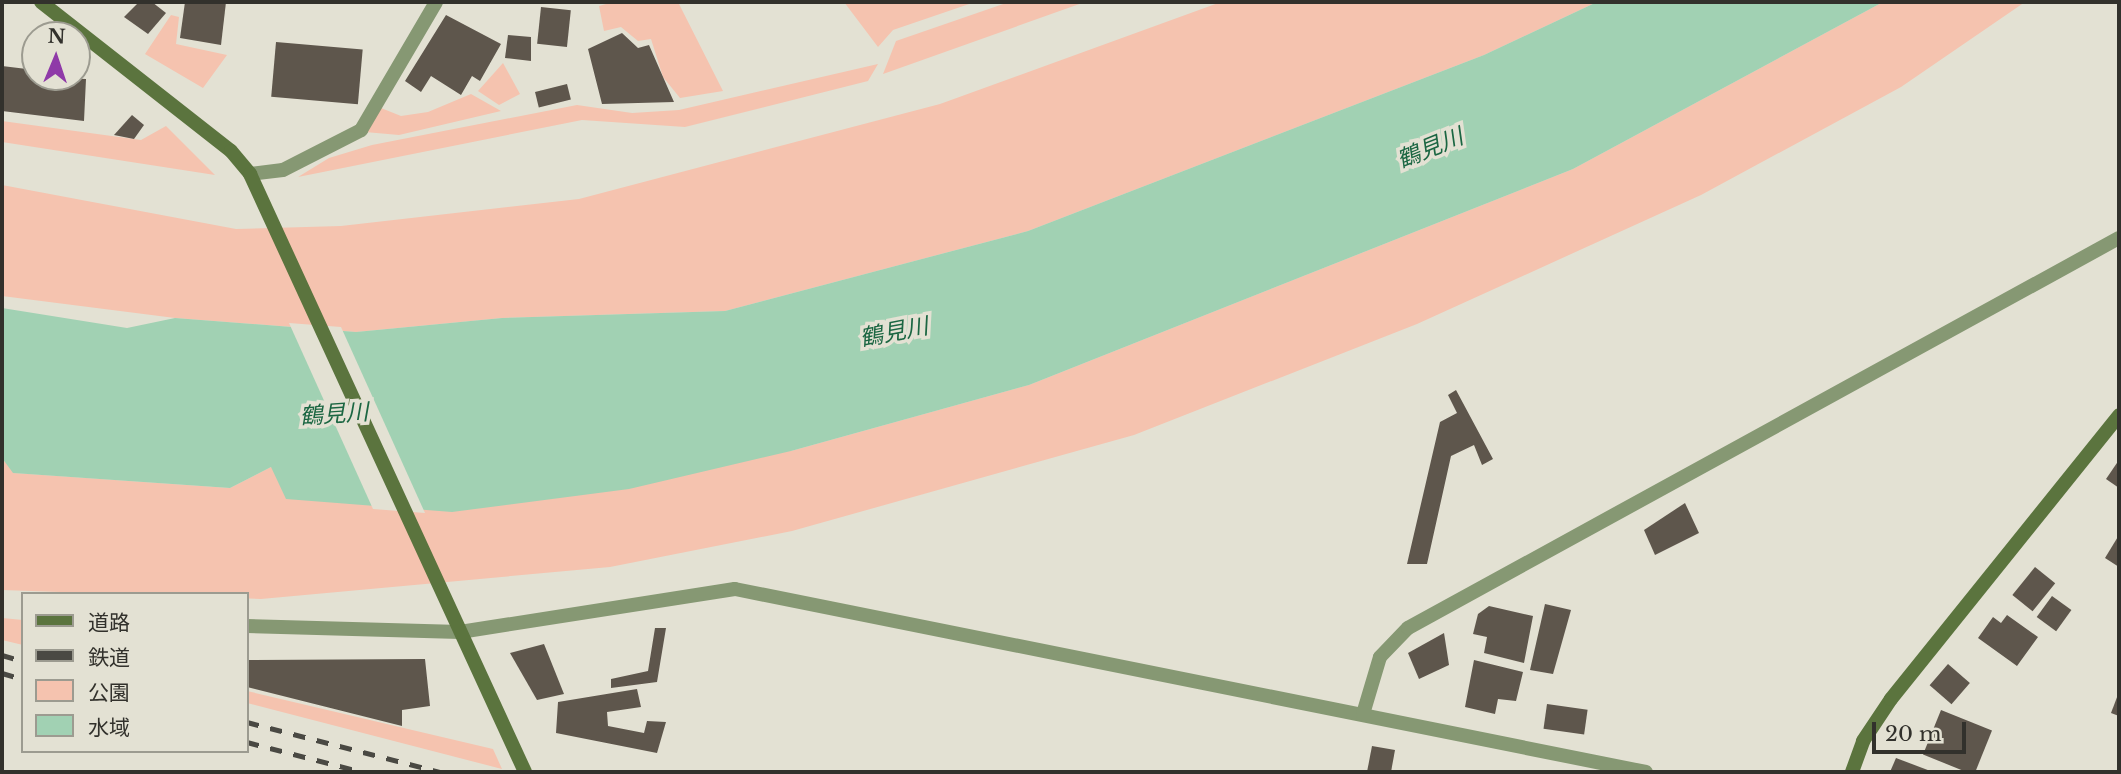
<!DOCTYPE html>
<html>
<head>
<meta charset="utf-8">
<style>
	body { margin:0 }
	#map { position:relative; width:2121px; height:774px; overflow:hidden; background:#e3e1d3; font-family:"Libre Baskerville","Noto Sans JP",serif }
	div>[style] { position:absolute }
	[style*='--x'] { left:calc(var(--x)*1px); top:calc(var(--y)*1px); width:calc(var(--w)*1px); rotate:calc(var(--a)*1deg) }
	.green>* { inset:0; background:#f5c3af }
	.water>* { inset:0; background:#a1d1b3 }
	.pier>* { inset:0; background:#e3e1d3 }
	.building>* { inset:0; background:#5e564c; transform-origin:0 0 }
	.lane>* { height:14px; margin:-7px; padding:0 7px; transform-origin:7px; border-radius:7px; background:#869873 }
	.street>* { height:14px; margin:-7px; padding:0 7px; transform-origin:7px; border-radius:7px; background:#869873 }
	.secondary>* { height:14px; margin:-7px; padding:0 7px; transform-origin:7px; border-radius:7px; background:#5b743e }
	.rail>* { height:5px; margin-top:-2.5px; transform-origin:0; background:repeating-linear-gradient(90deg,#4a4943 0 12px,transparent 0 24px) }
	span { translate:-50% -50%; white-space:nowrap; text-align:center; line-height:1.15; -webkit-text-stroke:7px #e3e1d3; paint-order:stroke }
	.water-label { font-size:23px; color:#1b6642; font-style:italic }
	.frame { position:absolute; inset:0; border:4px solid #32312c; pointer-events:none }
	.legend { position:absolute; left:21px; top:592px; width:228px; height:161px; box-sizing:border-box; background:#e3e1d3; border:2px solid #9c9b90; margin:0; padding:9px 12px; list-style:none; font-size:21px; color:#32312c }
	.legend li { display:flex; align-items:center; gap:14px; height:35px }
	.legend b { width:35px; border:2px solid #9c9b90 }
	.north { position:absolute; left:21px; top:21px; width:70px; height:70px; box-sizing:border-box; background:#e3e1d3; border:2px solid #9c9b90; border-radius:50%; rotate:2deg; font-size:19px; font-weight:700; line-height:28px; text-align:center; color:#32312c }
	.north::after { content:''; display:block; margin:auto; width:24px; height:32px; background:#8f3aa8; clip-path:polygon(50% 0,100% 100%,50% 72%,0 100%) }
	.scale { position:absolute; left:1872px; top:722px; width:94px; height:32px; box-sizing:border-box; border:4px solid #32312c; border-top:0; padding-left:9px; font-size:21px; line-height:24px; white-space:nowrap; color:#32312c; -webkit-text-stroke:5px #e3e1d3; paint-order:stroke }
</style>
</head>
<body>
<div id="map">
	<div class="green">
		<i style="clip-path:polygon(613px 2px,678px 2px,723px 91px,680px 98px,663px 77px,651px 39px,638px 41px,621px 27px,604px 31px,599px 6px)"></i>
		<i style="clip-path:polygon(844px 2px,975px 2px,893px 30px,878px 47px)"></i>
		<i style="clip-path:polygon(1009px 2px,1085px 2px,883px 74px,896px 41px)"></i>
		<i style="clip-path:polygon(1221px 2px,1597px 2px,1484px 55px,1028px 231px,725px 311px,502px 318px,356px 332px,175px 318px,2px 296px,2px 185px,236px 229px,341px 226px,579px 199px,940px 104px)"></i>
		<i style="clip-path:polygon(1883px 2px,2025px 2px,1901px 87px,1701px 195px,1417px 324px,1134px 435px,792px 531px,610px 567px,261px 599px,2px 590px,2px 458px,14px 473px,230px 488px,271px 467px,791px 451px,1029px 385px,1573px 169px)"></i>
		<i style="clip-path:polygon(171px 15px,179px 17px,176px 44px,227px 55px,203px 88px,145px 54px)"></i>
		<i style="clip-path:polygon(503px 63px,520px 94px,499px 105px,478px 91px)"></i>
		<i style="clip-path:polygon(878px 64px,868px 81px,685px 127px,582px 120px,298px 177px,329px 158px,372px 145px,577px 105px,632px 113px,679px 110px)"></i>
		<i style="clip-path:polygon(471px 94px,501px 111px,399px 135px,365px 132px,381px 108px,401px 116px,428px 112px)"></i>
		<i style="clip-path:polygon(2px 121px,141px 140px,166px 126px,215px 175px,2px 142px)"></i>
		<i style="clip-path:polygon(2px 618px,23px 620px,23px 645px,2px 640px)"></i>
		<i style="clip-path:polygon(247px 691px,493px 749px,502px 769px,247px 703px)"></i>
	</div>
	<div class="water">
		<i style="clip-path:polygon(1597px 2px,1883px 2px,1573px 169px,1029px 385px,791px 451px,629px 489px,452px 512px,286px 499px,271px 467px,230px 488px,13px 473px,2px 458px,2px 308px,127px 328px,175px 318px,356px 332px,502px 318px,725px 311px,1028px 231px,1484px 55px)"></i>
	</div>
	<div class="pier">
		<i style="clip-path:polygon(289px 323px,341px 327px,425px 513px,373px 509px)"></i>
	</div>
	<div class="building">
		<i style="clip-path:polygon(139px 2px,152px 2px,166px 13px,148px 34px,124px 17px)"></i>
		<i style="clip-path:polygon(185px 2px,226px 2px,221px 45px,180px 38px)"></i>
		<i style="left:541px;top:7px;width:30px;height:37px;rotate:6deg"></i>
		<i style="clip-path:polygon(446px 15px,501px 44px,480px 81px,472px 76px,461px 95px,431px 76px,421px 92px,405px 81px)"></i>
		<i style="clip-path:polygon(622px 33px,638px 48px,649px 45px,674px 102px,602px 104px,588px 49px)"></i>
		<i style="clip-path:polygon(508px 35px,531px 37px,531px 61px,505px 58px)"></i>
		<i style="left:276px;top:42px;width:87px;height:55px;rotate:5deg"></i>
		<i style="clip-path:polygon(2px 66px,35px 70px,35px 77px,86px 79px,84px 121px,2px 111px)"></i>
		<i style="left:567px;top:84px;width:16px;height:33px;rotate:76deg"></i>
		<i style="clip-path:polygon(132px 115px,144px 125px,134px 139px,114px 135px)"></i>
		<i style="clip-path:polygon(1456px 390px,1493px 459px,1482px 465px,1474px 445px,1451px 456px,1427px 564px,1407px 564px,1440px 422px,1457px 413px,1448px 395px)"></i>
		<i style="clip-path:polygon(2119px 460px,2119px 488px,2106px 479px)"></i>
		<i style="clip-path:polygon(1685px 503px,1699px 533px,1655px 555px,1644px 530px)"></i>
		<i style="clip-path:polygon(2119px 535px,2119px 567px,2105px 558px)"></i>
		<i style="left:2035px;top:567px;width:26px;height:36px;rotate:39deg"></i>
		<i style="left:2052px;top:596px;width:24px;height:26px;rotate:36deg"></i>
		<i style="clip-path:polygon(1545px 604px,1571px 610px,1553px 674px,1530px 670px)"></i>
		<i style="clip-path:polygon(1489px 606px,1533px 616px,1524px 663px,1484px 653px,1487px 637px,1473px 634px,1478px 614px)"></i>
		<i style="clip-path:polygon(2007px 615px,2038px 637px,2017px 666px,1978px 638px,1993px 617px,2001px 623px)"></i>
		<i style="clip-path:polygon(655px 628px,666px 628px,657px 682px,611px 688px,611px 679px,648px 671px)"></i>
		<i style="clip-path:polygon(1444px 633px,1449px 665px,1419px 679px,1408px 653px)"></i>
		<i style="clip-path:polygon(544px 644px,564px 694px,537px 700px,510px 653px)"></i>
		<i style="clip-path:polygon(425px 659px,430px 706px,402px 710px,402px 726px,247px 687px,247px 660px)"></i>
		<i style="clip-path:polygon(1474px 660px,1523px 672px,1516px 701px,1498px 699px,1495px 714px,1465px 707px)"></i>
		<i style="left:1948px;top:664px;width:29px;height:28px;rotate:41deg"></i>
		<i style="clip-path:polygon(637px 689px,641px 707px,607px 712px,608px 726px,644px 733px,647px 721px,666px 722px,657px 753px,556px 733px,558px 702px)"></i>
		<i style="clip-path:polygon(2119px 692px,2119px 716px,2111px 713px)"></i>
		<i style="left:1547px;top:704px;width:41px;height:25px;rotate:8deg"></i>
		<i style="left:1941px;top:710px;width:55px;height:48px;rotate:22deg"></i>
		<i style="clip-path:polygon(1372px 746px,1395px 750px,1391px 772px,1367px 772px)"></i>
		<i style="clip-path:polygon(1896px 758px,1933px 772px,1890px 772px)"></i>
	</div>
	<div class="lane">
		<i style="--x:250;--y:174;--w:33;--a:-7"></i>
		<i style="--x:283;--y:170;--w:88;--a:-27.1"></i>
		<i style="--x:361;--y:130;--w:148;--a:-59.6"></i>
		<i style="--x:247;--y:626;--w:213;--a:1.6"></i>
	</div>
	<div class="street">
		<i style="--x:460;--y:632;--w:278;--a:-8.9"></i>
		<i style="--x:735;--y:589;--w:929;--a:11.36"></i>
		<i style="--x:1363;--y:714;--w:59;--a:-73.4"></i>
		<i style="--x:1380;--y:657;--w:40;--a:-46"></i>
		<i style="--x:1408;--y:628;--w:811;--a:-28.75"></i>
	</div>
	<div class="secondary">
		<i style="--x:41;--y:2;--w:241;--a:38.1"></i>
		<i style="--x:231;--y:151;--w:30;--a:50"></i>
		<i style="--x:250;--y:174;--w:658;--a:65.3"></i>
		<i style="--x:1852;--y:772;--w:33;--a:-70"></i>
		<i style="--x:1863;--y:741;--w:50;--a:-56.3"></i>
		<i style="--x:1891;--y:699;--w:364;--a:-51.2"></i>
	</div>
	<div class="rail">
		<i style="--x:2;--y:655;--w:22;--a:16"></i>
		<i style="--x:2;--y:673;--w:22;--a:16"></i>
		<i style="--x:247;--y:722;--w:200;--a:14.5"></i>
		<i style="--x:247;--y:742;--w:120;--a:14.5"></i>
	</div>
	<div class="water-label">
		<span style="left:1430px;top:148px;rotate:-22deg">鶴見川</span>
		<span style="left:894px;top:332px;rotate:-11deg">鶴見川</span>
		<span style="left:334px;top:414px;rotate:-4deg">鶴見川</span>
	</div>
	<div class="frame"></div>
	<ul class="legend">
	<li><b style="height:9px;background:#5b743e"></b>道路</li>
	<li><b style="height:9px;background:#4a4943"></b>鉄道</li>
	<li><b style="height:19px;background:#f5c3af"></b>公園</li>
	<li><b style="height:19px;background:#a1d1b3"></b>水域</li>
	</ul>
	<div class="north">N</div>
	<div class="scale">20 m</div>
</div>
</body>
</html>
